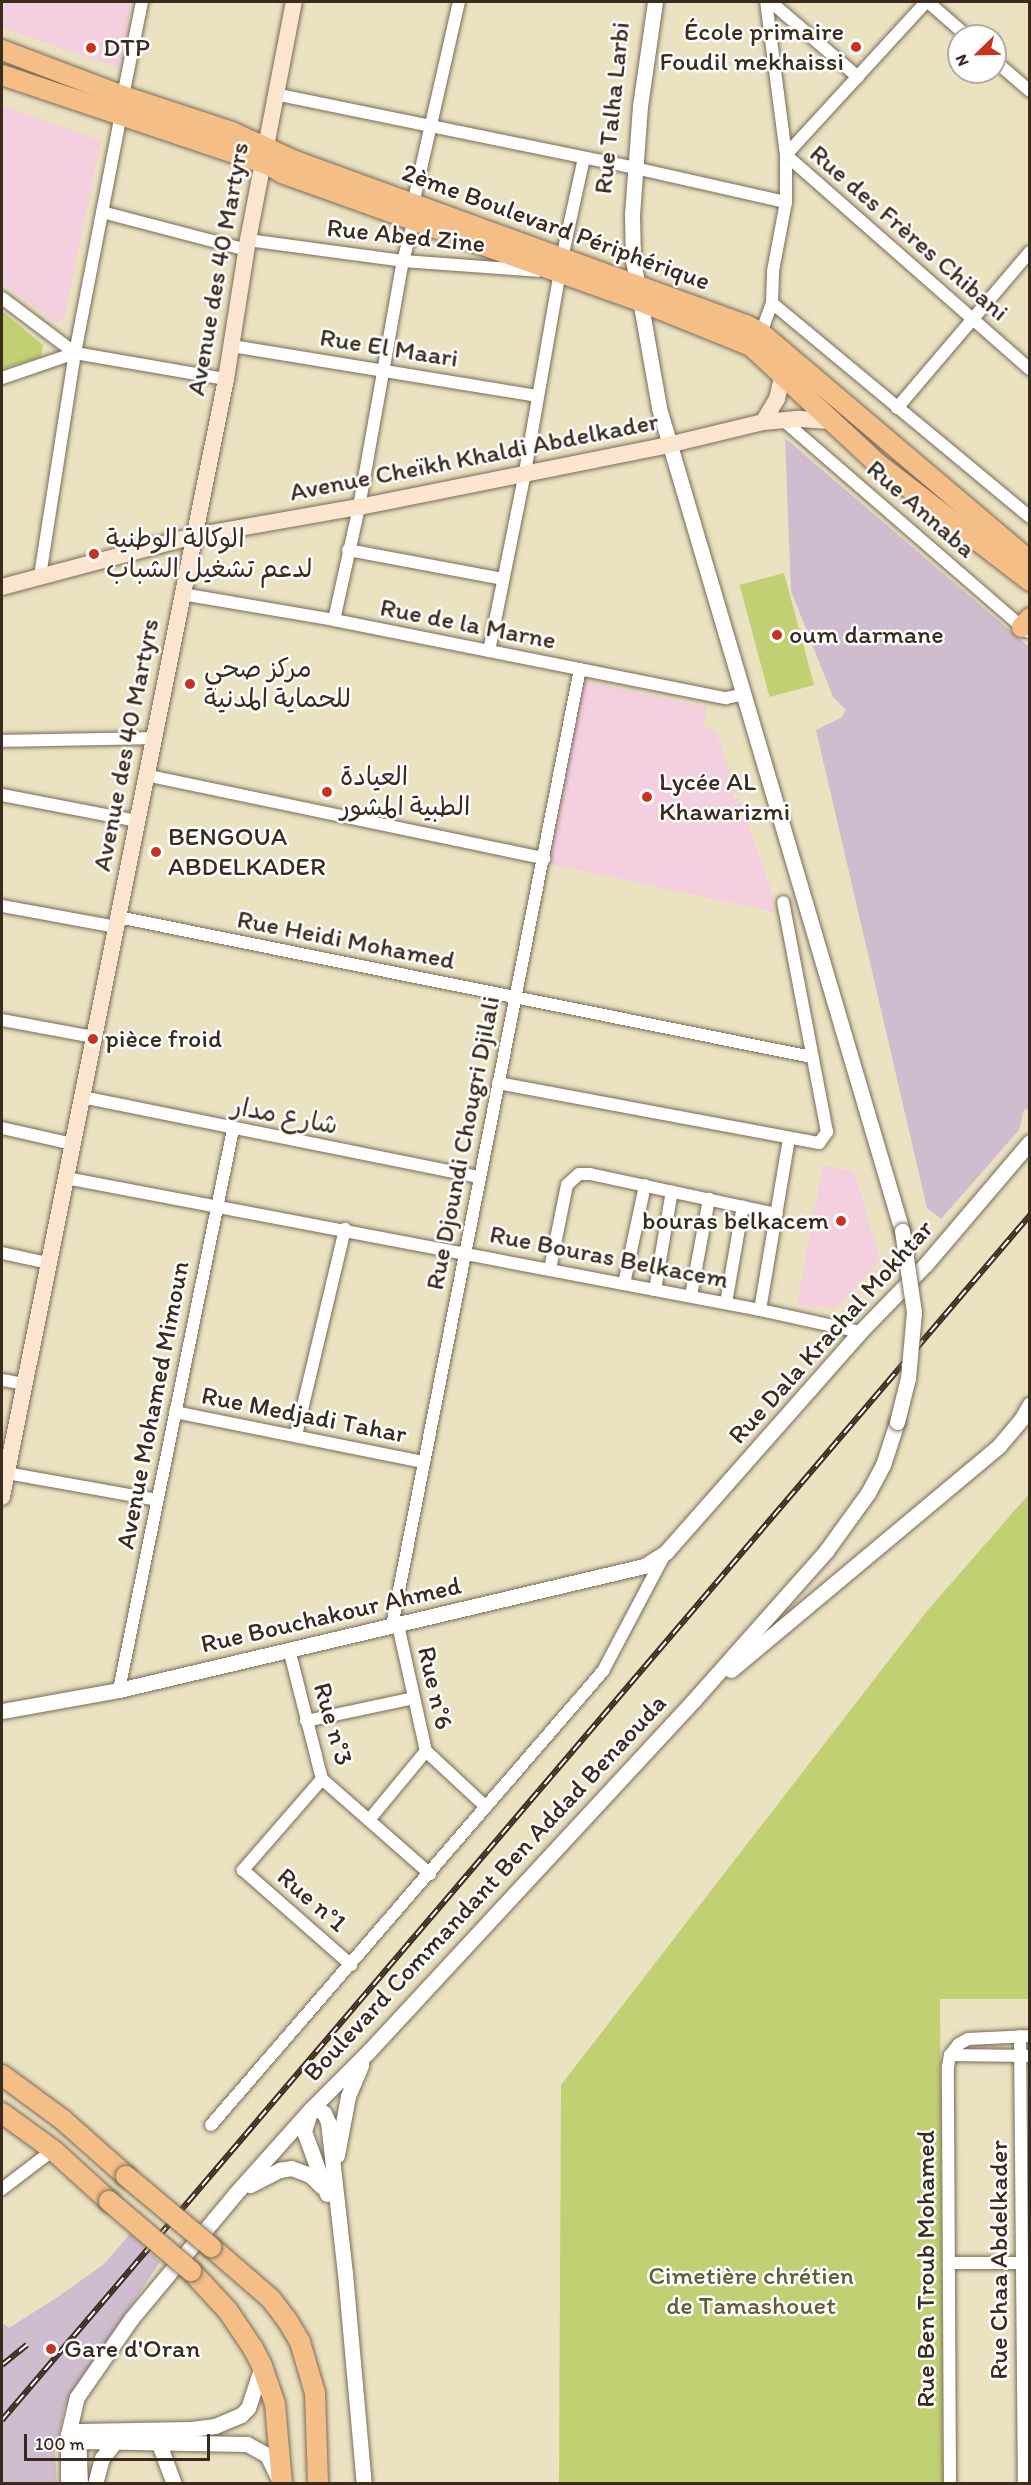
<!DOCTYPE html>
<html>
<head>
<meta charset="utf-8">
<style>
	body { margin:0 }
	#map { position:relative; width:1031px; height:2485px; overflow:hidden; background:#ebe2c2; font-family:Itim,"Playpen Sans Arabic",sans-serif }
	div>[style] { position:absolute }
	[style*='--x'] { left:calc(var(--x)*1px); top:calc(var(--y)*1px); width:calc(var(--w)*1px); rotate:calc(var(--a)*1deg) }
	.built>* { inset:0; background:#f3cfe0 }
	.industrial>* { inset:0; background:#cfbdcf }
	.green>* { inset:0; background:#c0d072; transform-origin:0 0 }
	.roads { filter:drop-shadow(0 0 2px #796a57) drop-shadow(0 0 2px #796a57) }
	.minor>* { height:12px; margin:-6px; padding:0 6px; transform-origin:6px; border-radius:6px; background:#fff }
	.tertiary>* { height:15px; margin:-7.5px; padding:0 7.5px; transform-origin:7.5px; border-radius:7.5px; background:#fff }
	.secondary>* { height:16px; margin:-8px; padding:0 8px; transform-origin:8px; border-radius:8px; background:#fbe5cf }
	.primary>* { height:20px; margin:-10px; padding:0 10px; transform-origin:10px; border-radius:10px; background:#f6be87 }
	.rail>* { height:6px; margin-top:-3px; transform-origin:0; background:repeating-linear-gradient(90deg,#fff 0 11px,#3b2a1e 0 22px); box-sizing:border-box; border-block:2px solid #3b2a1e }
	.bridges { filter:drop-shadow(0 0 2px #796a57) drop-shadow(0 0 2px #796a57) }
	.tertiary-bridge>* { height:15px; margin:-7.5px; padding:0 7.5px; transform-origin:7.5px; border-radius:7.5px; background:#fff }
	.primary-bridge>* { height:20px; margin:-10px; padding:0 10px; transform-origin:10px; border-radius:10px; background:#f6be87 }
	.dots>* { width:16px; height:16px; translate:-50% -50%; box-sizing:border-box; border:3px solid #fff; border-radius:50% }
	span { translate:-50% -50%; white-space:nowrap; text-align:center; line-height:1.15; -webkit-text-stroke:5px #fff; paint-order:stroke }
	.poi-label { font-size:26px; color:#3b2a1e }
	.right { translate:-100% -50%; text-align:right }
	.left { translate:0 -50%; text-align:left }
	.street-label { font-size:26px; color:#3b2a1e }
	.park-label { font-size:26px; color:#635c37 }
	.frame { position:absolute; inset:0; border:3px solid #3b2a1e; pointer-events:none }
	.north { position:absolute; left:947px; top:24px; width:60px; height:60px; box-sizing:border-box; background:#fff; border:2px solid #b1aaa5; border-radius:50%; rotate:247deg; font-size:16px; font-weight:700; line-height:24px; text-align:center; color:#3b2a1e }
	.north::after { content:''; display:block; margin:auto; width:21px; height:27px; background:#c8321e; clip-path:polygon(50% 0,100% 100%,50% 72%,0 100%) }
	.scale { position:absolute; left:24px; top:2434px; width:186px; height:27px; box-sizing:border-box; border:3px solid #3b2a1e; border-top:0; padding-left:8px; font-size:18px; line-height:21px; white-space:nowrap; color:#3b2a1e; -webkit-text-stroke:4px #fff; paint-order:stroke }
</style>
</head>
<body>
<div id="map">
	<div class="built">
		<i style="clip-path:polygon(2px 2px,131px 2px,119px 68px,2px 28px)"></i>
		<i style="clip-path:polygon(2px 105px,101px 141px,65px 314px,58px 324px,2px 283px)"></i>
		<i style="clip-path:polygon(584px 681px,707px 707px,703px 727px,716px 731px,735px 787px,733px 798px,739px 799px,773px 896px,774px 912px,551px 864px,551px 853px)"></i>
		<i style="clip-path:polygon(823px 1165px,854px 1172px,880px 1260px,836px 1308px,797px 1305px)"></i>
	</div>
	<div class="industrial">
		<i style="clip-path:polygon(785px 438px,1029px 647px,1029px 1109px,1024px 1110px,1019px 1130px,941px 1219px,927px 1208px,816px 730px,841px 718px,846px 710px,833px 697px,791px 591px)"></i>
		<i style="clip-path:polygon(130px 2234px,160px 2262px,65px 2405px,55px 2451px,57px 2483px,2px 2483px,2px 2323px,9px 2328px,59px 2296px,103px 2265px)"></i>
	</div>
	<div class="green">
		<i style="clip-path:polygon(2px 311px,43px 345px,41px 357px,2px 369px)"></i>
		<i style="left:784px;top:573px;width:116px;height:46px;rotate:75deg"></i>
		<i style="clip-path:polygon(1029px 1494px,1029px 1999px,940px 1999px,943px 2483px,559px 2483px,561px 2085px,927px 1611px)"></i>
	</div>
	<div class="roads">
		<div class="minor">
			<i style="--x:771;--y:2;--w:115;--a:40.8"></i>
			<i style="--x:926;--y:2;--w:207;--a:132.5"></i>
			<i style="--x:786;--y:155;--w:325;--a:41.3"></i>
			<i style="--x:928;--y:2;--w:52;--a:41.1"></i>
			<i style="--x:995;--y:61;--w:46;--a:40.6"></i>
			<i style="--x:275;--y:94;--w:358;--a:11.6"></i>
			<i style="--x:626;--y:166;--w:164;--a:12.7"></i>
			<i style="--x:123;--y:96;--w:96;--a:-78.6"></i>
			<i style="--x:413;--y:204;--w:207;--a:-77.2"></i>
			<i style="--x:102;--y:212;--w:150;--a:14.7"></i>
			<i style="--x:248;--y:240;--w:156;--a:7.7"></i>
			<i style="--x:403;--y:261;--w:135;--a:4.2"></i>
			<i style="--x:562;--y:258;--w:102;--a:-77.6"></i>
			<i style="--x:2;--y:298;--w:91;--a:37"></i>
			<i style="--x:75;--y:353;--w:153;--a:9.8"></i>
			<i style="--x:772;--y:303;--w:335;--a:39.7"></i>
			<i style="--x:761;--y:333;--w:32;--a:-70"></i>
			<i style="--x:772;--y:303;--w:32;--a:-88"></i>
			<i style="--x:773;--y:271;--w:70;--a:-79.3"></i>
			<i style="--x:786;--y:202;--w:47;--a:-90"></i>
			<i style="--x:786;--y:155;--w:154;--a:-97.4"></i>
			<i style="--x:232;--y:346;--w:310;--a:9.3"></i>
			<i style="--x:2;--y:378;--w:77;--a:-18.9"></i>
			<i style="--x:897;--y:408;--w:205;--a:-49.6"></i>
			<i style="--x:783;--y:420;--w:323;--a:40.9"></i>
			<i style="--x:348;--y:550;--w:158;--a:10.6"></i>
			<i style="--x:40;--y:576;--w:226;--a:-81.1"></i>
			<i style="--x:75;--y:353;--w:243;--a:-79.1"></i>
			<i style="--x:182;--y:594;--w:154;--a:9.7"></i>
			<i style="--x:334;--y:620;--w:400;--a:11.3"></i>
			<i style="--x:726;--y:698;--w:19;--a:-12"></i>
			<i style="--x:334;--y:620;--w:116;--a:-77.5"></i>
			<i style="--x:359;--y:507;--w:250;--a:-79.9"></i>
			<i style="--x:403;--y:261;--w:42;--a:-75"></i>
			<i style="--x:489;--y:651;--w:183;--a:-78.6"></i>
			<i style="--x:525;--y:472;--w:203;--a:-80.1"></i>
			<i style="--x:560;--y:272;--w:4;--a:180"></i>
			<i style="--x:2;--y:741;--w:150;--a:-1.1"></i>
			<i style="--x:145;--y:775;--w:408;--a:11.8"></i>
			<i style="--x:2;--y:795;--w:137;--a:10.9"></i>
			<i style="--x:2;--y:906;--w:116;--a:10.4"></i>
			<i style="--x:118;--y:917;--w:708;--a:11.41"></i>
			<i style="--x:2;--y:1020;--w:93;--a:10.6"></i>
			<i style="--x:498;--y:1083;--w:327;--a:10.6"></i>
			<i style="--x:819;--y:1143;--w:14;--a:-54"></i>
			<i style="--x:827;--y:1132;--w:234;--a:-100.8"></i>
			<i style="--x:82;--y:1097;--w:405;--a:11.4"></i>
			<i style="--x:2;--y:1128;--w:73;--a:12.7"></i>
			<i style="--x:66;--y:1178;--w:706;--a:10.77"></i>
			<i style="--x:760;--y:1310;--w:102;--a:12.4"></i>
			<i style="--x:2;--y:1253;--w:47;--a:12.3"></i>
			<i style="--x:550;--y:1269;--w:86;--a:-78.6"></i>
			<i style="--x:567;--y:1185;--w:16;--a:-43"></i>
			<i style="--x:579;--y:1174;--w:11;--a:0"></i>
			<i style="--x:590;--y:1174;--w:191;--a:12.1"></i>
			<i style="--x:624;--y:1284;--w:101;--a:-78"></i>
			<i style="--x:655;--y:1290;--w:100;--a:-80.3"></i>
			<i style="--x:691;--y:1296;--w:99;--a:-79.5"></i>
			<i style="--x:726;--y:1303;--w:98;--a:-80.1"></i>
			<i style="--x:760;--y:1310;--w:174;--a:-80.4"></i>
			<i style="--x:2;--y:1380;--w:22;--a:10"></i>
			<i style="--x:175;--y:1412;--w:254;--a:11.4"></i>
			<i style="--x:296;--y:1435;--w:212;--a:-76.6"></i>
			<i style="--x:6;--y:1473;--w:153;--a:10.1"></i>
			<i style="--x:398;--y:1625;--w:129;--a:77.5"></i>
			<i style="--x:426;--y:1751;--w:82;--a:43"></i>
			<i style="--x:392;--y:1626;--w:975;--a:-78.89"></i>
			<i style="--x:289;--y:1649;--w:134;--a:75.8"></i>
			<i style="--x:322;--y:1779;--w:144;--a:41.3"></i>
			<i style="--x:119;--y:1690;--w:572;--a:-78.51"></i>
			<i style="--x:306;--y:1721;--w:110;--a:-12"></i>
			<i style="--x:322;--y:1779;--w:121;--a:131"></i>
			<i style="--x:243;--y:1870;--w:144;--a:41.3"></i>
			<i style="--x:369;--y:1820;--w:89;--a:-50.4"></i>
			<i style="--x:1020;--y:2036;--w:448;--a:89.5"></i>
			<i style="--x:950;--y:2055;--w:77;--a:0.7"></i>
			<i style="--x:211;--y:2125;--w:600;--a:-49.19"></i>
			<i style="--x:603;--y:1671;--w:135;--a:-62.1"></i>
			<i style="--x:2;--y:2189;--w:64;--a:-37.4"></i>
			<i style="--x:949;--y:2263;--w:81;--a:0"></i>
			<i style="--x:950;--y:2484;--w:417;--a:-90.3"></i>
			<i style="--x:948;--y:2067;--w:12;--a:-81"></i>
			<i style="--x:950;--y:2055;--w:14;--a:-51"></i>
			<i style="--x:959;--y:2044;--w:10;--a:-29"></i>
			<i style="--x:968;--y:2039;--w:62;--a:-2.8"></i>
		</div>
		<div class="tertiary">
			<i style="--x:655;--y:2;--w:105;--a:98.2"></i>
			<i style="--x:640;--y:106;--w:108;--a:94.2"></i>
			<i style="--x:632;--y:214;--w:46;--a:88.8"></i>
			<i style="--x:633;--y:260;--w:150;--a:80"></i>
			<i style="--x:659;--y:408;--w:858;--a:73.55"></i>
			<i style="--x:731;--y:1670;--w:348;--a:-39.9"></i>
			<i style="--x:998;--y:1447;--w:38;--a:-50"></i>
			<i style="--x:1022;--y:1418;--w:16;--a:-60"></i>
			<i style="--x:2;--y:1711;--w:119;--a:-10.2"></i>
			<i style="--x:119;--y:1690;--w:539;--a:-13.29"></i>
			<i style="--x:644;--y:1566;--w:26;--a:-32"></i>
			<i style="--x:666;--y:1552;--w:293;--a:-48.6"></i>
			<i style="--x:860;--y:1332;--w:95;--a:-45.9"></i>
			<i style="--x:926;--y:1264;--w:160;--a:-49.6"></i>
			<i style="--x:337;--y:2155;--w:60;--a:-79.4"></i>
			<i style="--x:348;--y:2096;--w:34;--a:-67"></i>
			<i style="--x:250;--y:2185;--w:34;--a:-27"></i>
			<i style="--x:280;--y:2170;--w:11;--a:-10"></i>
			<i style="--x:291;--y:2168;--w:20;--a:20"></i>
			<i style="--x:310;--y:2175;--w:16;--a:45"></i>
			<i style="--x:327;--y:2194;--w:67;--a:-110.1"></i>
			<i style="--x:304;--y:2131;--w:23;--a:-72"></i>
			<i style="--x:311;--y:2109;--w:4;--a:-14"></i>
			<i style="--x:315;--y:2108;--w:10;--a:29"></i>
			<i style="--x:324;--y:2113;--w:10;--a:66"></i>
			<i style="--x:328;--y:2122;--w:152;--a:83.6"></i>
			<i style="--x:345;--y:2273;--w:212;--a:84.9"></i>
			<i style="--x:262;--y:2366;--w:44;--a:108.4"></i>
			<i style="--x:248;--y:2408;--w:10;--a:135"></i>
			<i style="--x:241;--y:2415;--w:28;--a:157"></i>
			<i style="--x:215;--y:2426;--w:24;--a:173"></i>
			<i style="--x:191;--y:2429;--w:112;--a:179"></i>
			<i style="--x:79;--y:2431;--w:12;--a:160"></i>
			<i style="--x:68;--y:2435;--w:12;--a:31"></i>
			<i style="--x:78;--y:2441;--w:169;--a:1"></i>
			<i style="--x:247;--y:2444;--w:23;--a:29"></i>
			<i style="--x:267;--y:2455;--w:25;--a:64"></i>
			<i style="--x:78;--y:2433;--w:51;--a:87.8"></i>
			<i style="--x:155;--y:2433;--w:54;--a:69.6"></i>
			<i style="--x:68;--y:2484;--w:49;--a:-90"></i>
			<i style="--x:68;--y:2435;--w:39;--a:-77"></i>
			<i style="--x:77;--y:2397;--w:95;--a:-55.3"></i>
			<i style="--x:131;--y:2319;--w:163;--a:-50.2"></i>
			<i style="--x:235;--y:2194;--w:114;--a:-48.2"></i>
			<i style="--x:311;--y:2109;--w:82;--a:-45"></i>
			<i style="--x:369;--y:2051;--w:477;--a:-47.2"></i>
			<i style="--x:693;--y:1701;--w:200;--a:-48.4"></i>
			<i style="--x:826;--y:1551;--w:72;--a:-54.1"></i>
			<i style="--x:868;--y:1493;--w:32;--a:-62"></i>
			<i style="--x:883;--y:1465;--w:45;--a:-72"></i>
			<i style="--x:95;--y:2484;--w:27;--a:-75"></i>
			<i style="--x:102;--y:2458;--w:21;--a:-51"></i>
		</div>
		<div class="secondary">
			<i style="--x:763;--y:422;--w:27;--a:-59"></i>
			<i style="--x:777;--y:399;--w:27;--a:-77"></i>
			<i style="--x:2;--y:587;--w:199;--a:-14.9"></i>
			<i style="--x:194;--y:536;--w:168;--a:-10"></i>
			<i style="--x:359;--y:507;--w:315;--a:-11.3"></i>
			<i style="--x:668;--y:445;--w:98;--a:-13.6"></i>
			<i style="--x:763;--y:422;--w:37;--a:-5"></i>
			<i style="--x:800;--y:419;--w:30;--a:4"></i>
			<i style="--x:2;--y:1497;--w:1140;--a:-78.67"></i>
			<i style="--x:226;--y:379;--w:141;--a:-81"></i>
			<i style="--x:248;--y:240;--w:242;--a:-79.1"></i>
		</div>
		<div class="primary">
			<i style="--x:2;--y:50;--w:129;--a:20.8"></i>
			<i style="--x:123;--y:96;--w:115;--a:18.3"></i>
			<i style="--x:232;--y:132;--w:69;--a:24.7"></i>
			<i style="--x:295;--y:161;--w:480;--a:20"></i>
			<i style="--x:746;--y:325;--w:17;--a:28"></i>
			<i style="--x:761;--y:333;--w:353;--a:40.3"></i>
			<i style="--x:2;--y:75;--w:280;--a:18.6"></i>
			<i style="--x:267;--y:164;--w:17;--a:31"></i>
			<i style="--x:282;--y:173;--w:388;--a:19.7"></i>
			<i style="--x:647;--y:304;--w:112;--a:22"></i>
			<i style="--x:751;--y:346;--w:173;--a:42.9"></i>
			<i style="--x:878;--y:464;--w:192;--a:37.6"></i>
			<i style="--x:1022;--y:627;--w:12;--a:-48"></i>
			<i style="--x:2;--y:2075;--w:76;--a:36.4"></i>
			<i style="--x:63;--y:2120;--w:84;--a:41.6"></i>
			<i style="--x:2;--y:2113;--w:63;--a:36"></i>
			<i style="--x:53;--y:2150;--w:76;--a:42.3"></i>
			<i style="--x:211;--y:2247;--w:79;--a:40.9"></i>
			<i style="--x:271;--y:2299;--w:26;--a:53"></i>
			<i style="--x:287;--y:2320;--w:26;--a:59"></i>
			<i style="--x:300;--y:2342;--w:53;--a:73.6"></i>
			<i style="--x:315;--y:2393;--w:91;--a:88.1"></i>
			<i style="--x:191;--y:2271;--w:54;--a:47.2"></i>
			<i style="--x:228;--y:2311;--w:45;--a:56"></i>
			<i style="--x:253;--y:2348;--w:20;--a:63"></i>
			<i style="--x:262;--y:2366;--w:40;--a:71.1"></i>
			<i style="--x:275;--y:2404;--w:80;--a:85"></i>
		</div>
	</div>
	<div class="rail">
		<i style="--x:2;--y:2365;--w:32;--a:-39"></i>
		<i style="--x:2;--y:2420;--w:1584;--a:-49.53"></i>
	</div>
	<div class="bridges">
		<div class="tertiary-bridge">
			<i style="--x:897;--y:1422;--w:45;--a:-76"></i>
			<i style="--x:908;--y:1378;--w:66;--a:-84.8"></i>
			<i style="--x:914;--y:1312;--w:82;--a:-98.4"></i>
		</div>
		<div class="primary-bridge">
			<i style="--x:126;--y:2176;--w:111;--a:39.9"></i>
			<i style="--x:109;--y:2201;--w:108;--a:40.5"></i>
		</div>
	</div>
	<div class="dots">
		<i style="left:856px;top:47px;background:#c8321e"></i>
		<i style="left:91px;top:48px;background:#c8321e"></i>
		<i style="left:94px;top:554px;background:#c8321e"></i>
		<i style="left:777px;top:635px;background:#c8321e"></i>
		<i style="left:190px;top:684px;background:#c8321e"></i>
		<i style="left:327px;top:792px;background:#c8321e"></i>
		<i style="left:647px;top:797px;background:#c8321e"></i>
		<i style="left:156px;top:852px;background:#c8321e"></i>
		<i style="left:93px;top:1039px;background:#c8321e"></i>
		<i style="left:841px;top:1221px;background:#c8321e"></i>
		<i style="left:51px;top:2349px;background:#c8321e"></i>
	</div>
	<div class="poi-label">
		<span class="right" style="left:844px;top:47px">École primaire<br>Foudil mekhaissi</span>
		<span class="left" style="left:103px;top:48px">DTP</span>
		<span class="left" style="left:106px;top:554px">الوكالة الوطنية<br>لدعم تشغيل الشباب</span>
		<span class="left" style="left:789px;top:635px">oum darmane</span>
		<span class="left" style="left:204px;top:684px">مركز صحي<br>للحماية المدنية</span>
		<span class="left" style="left:340px;top:792px">العيادة<br>الطبية المشور</span>
		<span class="left" style="left:659px;top:797px">Lycée AL<br>Khawarizmi</span>
		<span class="left" style="left:168px;top:852px">BENGOUA<br>ABDELKADER</span>
		<span class="left" style="left:105px;top:1039px">pièce froid</span>
		<span class="right" style="left:829px;top:1221px">bouras belkacem</span>
		<span class="left" style="left:64px;top:2349px">Gare d'Oran</span>
	</div>
	<div class="street-label">
		<span style="left:612px;top:108px;rotate:-84deg">Rue Talha Larbi</span>
		<span style="left:556px;top:227px;rotate:20deg">2ème Boulevard Périphérique</span>
		<span style="left:909px;top:233px;rotate:41deg">Rue des Frères Chibani</span>
		<span style="left:406px;top:236px;rotate:6deg">Rue Abed Zine</span>
		<span style="left:218px;top:269px;rotate:-80deg">Avenue des 40 Martyrs</span>
		<span style="left:389px;top:348px;rotate:9deg">Rue El Maari</span>
		<span style="left:474px;top:457px;rotate:-11deg">Avenue Cheïkh Khaldi Abdelkader</span>
		<span style="left:921px;top:509px;rotate:41deg">Rue Annaba</span>
		<span style="left:468px;top:624px;rotate:11deg">Rue de la Marne</span>
		<span style="left:126px;top:745px;rotate:-79deg">Avenue des 40 Martyrs</span>
		<span style="left:346px;top:940px;rotate:11deg">Rue Heidi Mohamed</span>
		<span style="left:285px;top:1116px;rotate:11deg">شارع مدار</span>
		<span style="left:463px;top:1143px;rotate:-79deg">Rue Djoundi Chougri Djilali</span>
		<span style="left:609px;top:1257px;rotate:11deg">Rue Bouras Belkacem</span>
		<span style="left:831px;top:1332px;rotate:-48deg">Rue Dala Krachal Mokhtar</span>
		<span style="left:153px;top:1405px;rotate:-79deg">Avenue Mohamed Mimoun</span>
		<span style="left:304px;top:1415px;rotate:11deg">Rue Medjadi Tahar</span>
		<span style="left:331px;top:1615px;rotate:-13deg">Rue Bouchakour Ahmed</span>
		<span style="left:435px;top:1688px;rotate:77deg">Rue n°6</span>
		<span style="left:333px;top:1724px;rotate:74deg">Rue n°3</span>
		<span style="left:485px;top:1888px;rotate:-47deg">Boulevard Commandant Ben Addad Benaouda</span>
		<span style="left:312px;top:1900px;rotate:41deg">Rue n°1</span>
		<span style="left:999px;top:2260px;rotate:-90deg">Rue Chaa Abdelkader</span>
		<span style="left:926px;top:2269px;rotate:-90deg">Rue Ben Troub Mohamed</span>
	</div>
	<div class="park-label">
		<span style="left:751px;top:2291px">Cimetière chrétien<br>de Tamashouet</span>
	</div>
	<div class="frame"></div>
	<div class="north">N</div>
	<div class="scale">100 m</div>
</div>
</body>
</html>
